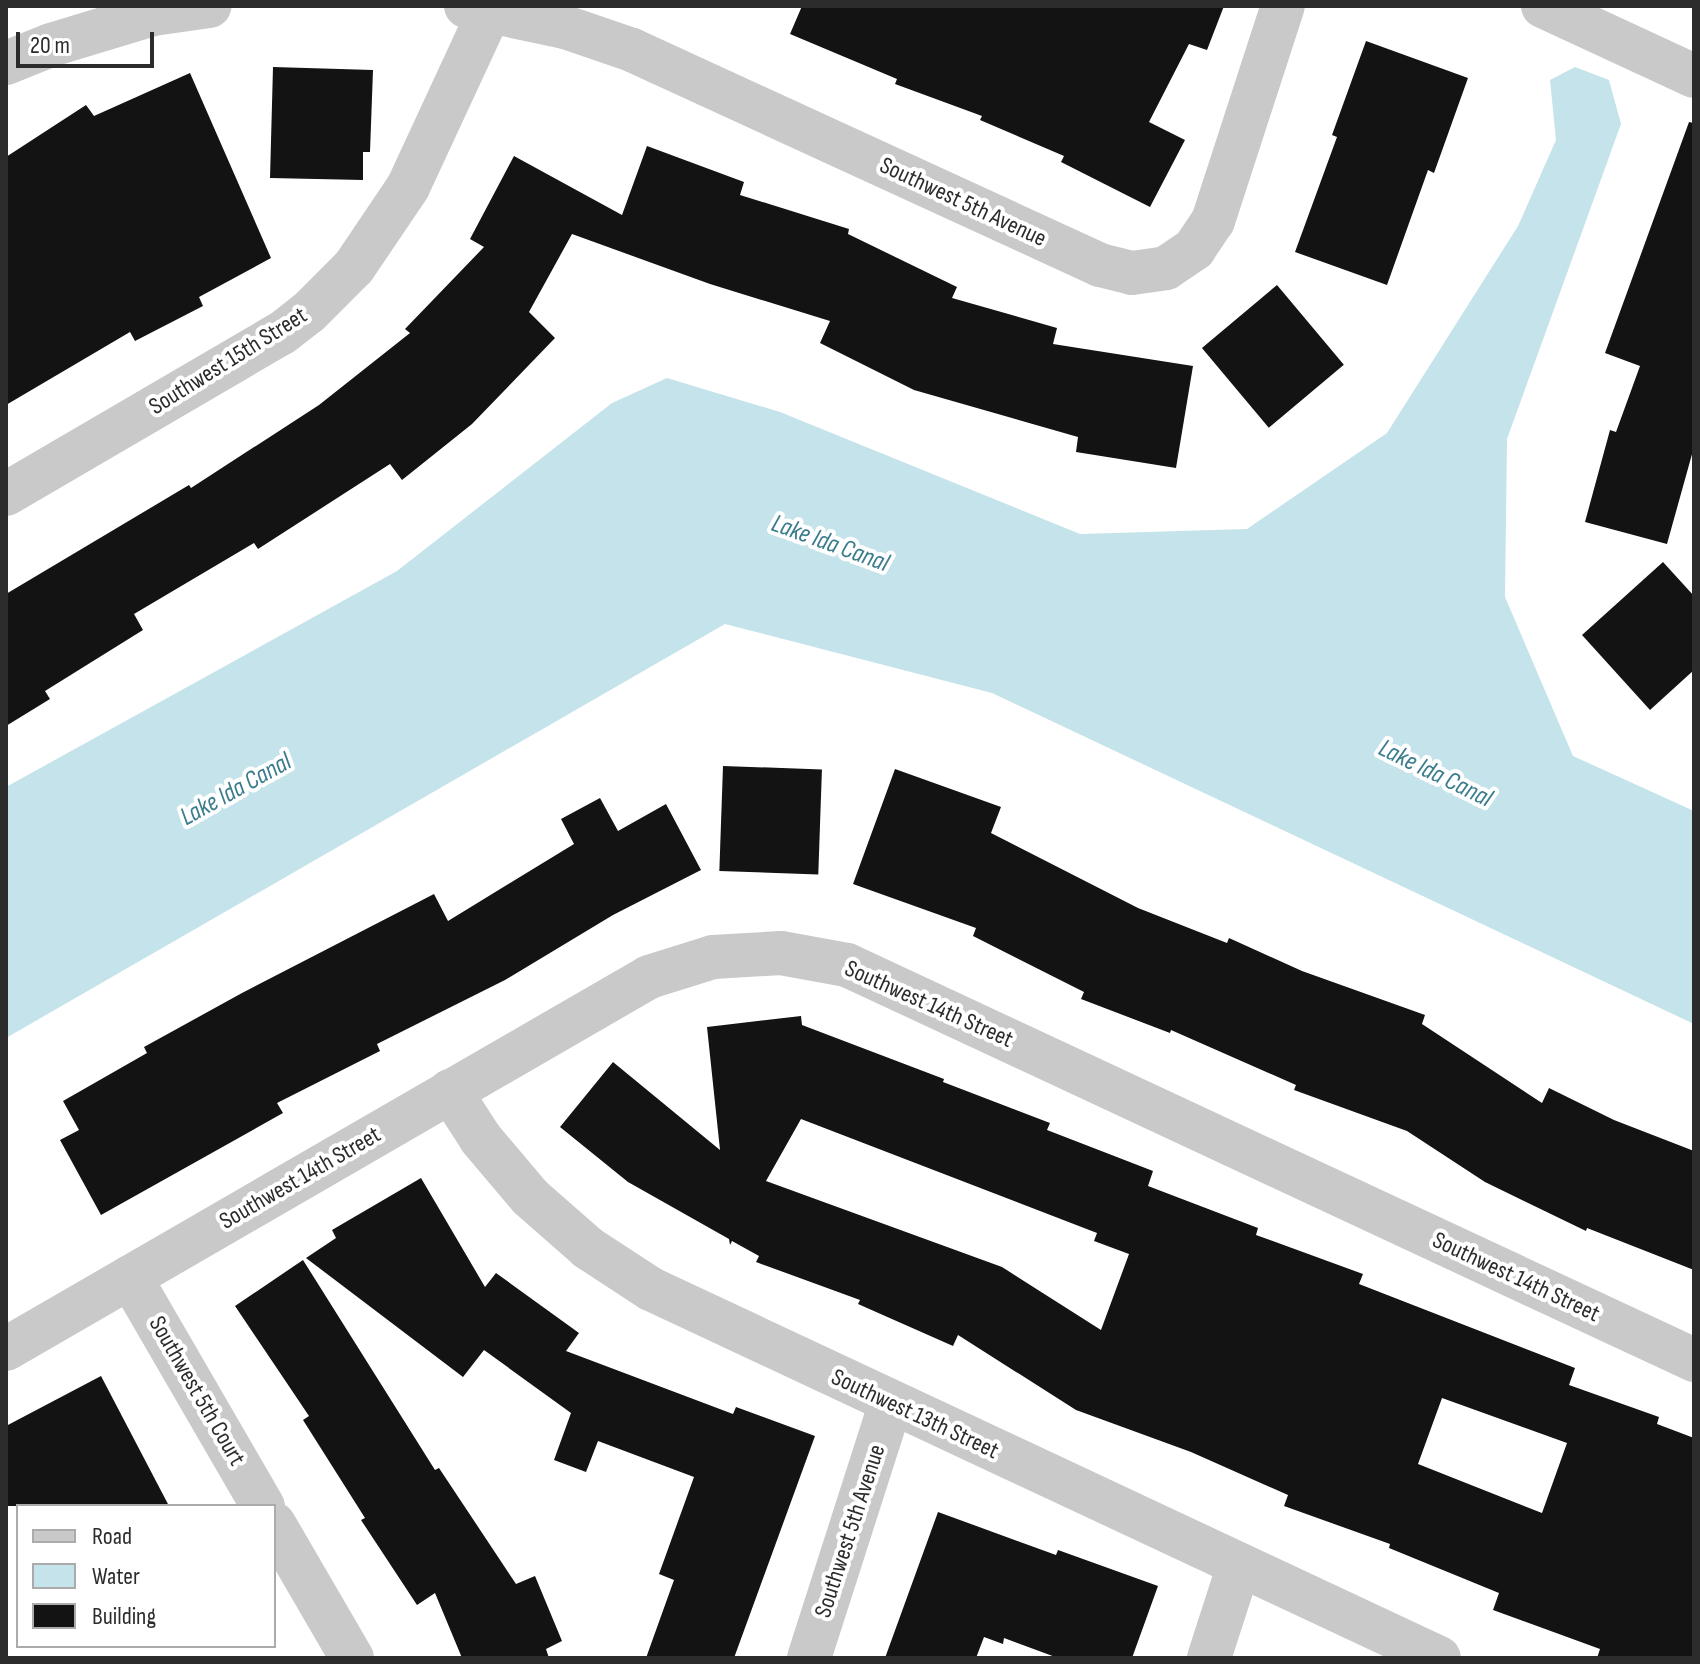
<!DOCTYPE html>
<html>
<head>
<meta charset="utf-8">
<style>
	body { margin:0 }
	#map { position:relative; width:1700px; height:1664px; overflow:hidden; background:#fff; font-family:"Sofia Sans Condensed",sans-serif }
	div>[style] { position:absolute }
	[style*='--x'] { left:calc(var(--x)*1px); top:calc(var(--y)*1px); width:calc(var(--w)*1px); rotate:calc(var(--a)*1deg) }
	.water>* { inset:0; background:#c5e3ea }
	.building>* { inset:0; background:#131313; transform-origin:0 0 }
	.minor>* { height:44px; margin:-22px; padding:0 22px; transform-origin:22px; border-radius:22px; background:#c9c9c9 }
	span { translate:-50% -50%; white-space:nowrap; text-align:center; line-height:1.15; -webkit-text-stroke:8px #fff; paint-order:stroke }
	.street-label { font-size:24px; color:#2c2c2c }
	.water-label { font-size:26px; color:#3b7d8d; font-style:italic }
	.frame { position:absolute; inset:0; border:8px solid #2c2c2c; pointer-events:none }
	.legend { position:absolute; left:16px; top:1504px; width:260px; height:144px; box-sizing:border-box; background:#fff; border:2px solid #ababab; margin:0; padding:10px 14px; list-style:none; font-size:24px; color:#2c2c2c }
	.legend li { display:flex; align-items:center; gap:16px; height:40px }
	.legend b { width:40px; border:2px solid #ababab }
	.scale { position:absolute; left:16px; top:32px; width:138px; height:36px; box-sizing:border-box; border:4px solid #2c2c2c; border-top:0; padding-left:10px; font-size:24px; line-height:28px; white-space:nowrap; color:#2c2c2c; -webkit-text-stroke:6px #fff; paint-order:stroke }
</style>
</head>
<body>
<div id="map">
	<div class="water">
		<i style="clip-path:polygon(1575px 67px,1609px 80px,1621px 124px,1507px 439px,1505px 597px,1573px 756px,1694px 811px,1694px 1024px,992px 693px,725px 624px,6px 1038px,6px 787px,397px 571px,612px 403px,667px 378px,780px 412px,1080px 534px,1247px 529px,1387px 433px,1518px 226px,1556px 140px,1550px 80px)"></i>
	</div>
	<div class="building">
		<i style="clip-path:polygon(802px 6px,1224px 6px,1207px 50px,1189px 44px,1149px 122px,1185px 140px,1150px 207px,1061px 162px,1064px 156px,980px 120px,982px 116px,895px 84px,897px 79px,790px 34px)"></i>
		<i style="clip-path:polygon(1366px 41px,1468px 78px,1434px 173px,1428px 170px,1387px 285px,1295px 252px,1337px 137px,1332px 135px)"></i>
		<i style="clip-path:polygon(273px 67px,373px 70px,370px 152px,363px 152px,363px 180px,270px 178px)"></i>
		<i style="clip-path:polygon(190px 73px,271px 258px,199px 297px,203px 306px,135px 341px,130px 332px,6px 405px,6px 157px,86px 105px,94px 116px)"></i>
		<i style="clip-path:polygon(1689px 122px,1694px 123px,1694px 447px,1667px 544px,1585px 522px,1610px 430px,1616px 432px,1640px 366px,1605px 353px)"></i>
		<i style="clip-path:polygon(647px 146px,744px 182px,740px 195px,849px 229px,848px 234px,957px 287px,952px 298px,1057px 328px,1053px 344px,1193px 366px,1176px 468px,1076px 452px,1078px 437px,914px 390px,820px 343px,830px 321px,710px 284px,572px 234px,529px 312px,555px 338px,472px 424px,402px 480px,390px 464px,258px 549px,254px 543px,134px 614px,143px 630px,45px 691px,50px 699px,6px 726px,6px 594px,189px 485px,191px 488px,319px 405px,410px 333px,405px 329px,484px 247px,470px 239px,514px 156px,622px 215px)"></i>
		<i style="left:1277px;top:285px;width:104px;height:98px;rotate:50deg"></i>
		<i style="clip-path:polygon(1663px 562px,1694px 596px,1694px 670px,1650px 710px,1582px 635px)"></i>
		<i style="left:723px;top:766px;width:99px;height:105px;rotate:2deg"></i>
		<i style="clip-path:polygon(895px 769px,1001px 807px,991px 833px,1138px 908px,1227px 943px,1229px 938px,1302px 971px,1425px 1015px,1422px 1024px,1542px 1103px,1549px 1088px,1614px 1120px,1694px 1151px,1694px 1270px,1587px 1228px,1586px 1231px,1485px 1182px,1407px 1131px,1294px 1090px,1296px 1085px,1171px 1030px,1170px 1033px,1081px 999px,1084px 992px,973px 936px,976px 928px,853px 884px)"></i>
		<i style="clip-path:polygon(600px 798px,618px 831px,666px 804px,701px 870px,613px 915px,505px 980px,377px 1044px,380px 1051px,277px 1103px,283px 1113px,101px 1215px,60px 1140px,79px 1130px,63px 1101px,147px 1053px,144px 1047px,242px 993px,434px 894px,448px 921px,574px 844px,561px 819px)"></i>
		<i style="clip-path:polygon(evenodd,801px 1016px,802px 1025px,944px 1079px,943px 1082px,1050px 1123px,1047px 1130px,1153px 1171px,1148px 1186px,1258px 1228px,1256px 1235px,1363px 1274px,1359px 1284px,1575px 1368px,1569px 1385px,1659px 1417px,1657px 1424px,1694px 1438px,1694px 1658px,1597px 1658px,1600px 1649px,1493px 1610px,1499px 1593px,1389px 1548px,1390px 1544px,1284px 1506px,1288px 1495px,1191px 1452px,1076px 1410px,958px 1335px,953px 1346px,858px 1304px,860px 1300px,756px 1262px,759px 1256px,732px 1241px,730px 1245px,729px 1239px,628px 1182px,560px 1127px,613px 1062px,720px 1150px,707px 1027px,801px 1016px,801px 1119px,1097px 1233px,1094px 1241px,1129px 1254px,1101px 1330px,1002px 1267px,766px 1181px,801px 1119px,801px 1016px,1442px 1398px,1567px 1443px,1542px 1513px,1418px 1464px,1442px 1398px)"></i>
		<i style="clip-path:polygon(421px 1178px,485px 1287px,496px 1273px,579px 1333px,566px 1351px,733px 1414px,736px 1407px,815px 1436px,734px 1658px,646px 1658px,674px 1580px,659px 1574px,694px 1477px,598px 1441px,586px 1472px,554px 1460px,571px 1413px,484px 1350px,463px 1377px,306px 1258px,336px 1238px,332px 1230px)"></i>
		<i style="clip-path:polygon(303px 1260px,435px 1470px,439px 1468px,516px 1584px,535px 1576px,562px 1641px,546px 1649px,549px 1658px,462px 1658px,435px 1593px,417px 1605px,361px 1520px,365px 1518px,303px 1420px,309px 1416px,235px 1306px)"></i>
		<i style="clip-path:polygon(101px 1376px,169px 1506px,6px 1506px,6px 1426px)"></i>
		<i style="clip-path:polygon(938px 1512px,1056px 1555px,1058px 1550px,1158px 1586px,1132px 1658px,1058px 1658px,1004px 1638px,1003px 1644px,984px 1637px,976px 1658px,885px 1658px)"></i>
	</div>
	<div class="minor">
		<i style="--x:466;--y:6;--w:101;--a:12"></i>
		<i style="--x:565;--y:27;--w:71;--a:18.9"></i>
		<i style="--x:632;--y:50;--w:515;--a:24.67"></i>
		<i style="--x:1100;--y:265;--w:33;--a:14"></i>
		<i style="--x:1132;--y:273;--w:34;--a:-8"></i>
		<i style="--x:1166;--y:268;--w:34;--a:-34"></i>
		<i style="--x:1194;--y:249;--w:34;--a:-56"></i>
		<i style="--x:1213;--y:221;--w:226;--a:-72"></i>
		<i style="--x:1543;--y:6;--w:166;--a:24.9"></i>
		<i style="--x:6;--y:63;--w:48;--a:-21.8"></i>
		<i style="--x:51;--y:45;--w:107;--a:-16.9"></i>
		<i style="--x:153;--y:14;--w:57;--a:-8.1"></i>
		<i style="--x:6;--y:494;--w:320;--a:-30.3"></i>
		<i style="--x:282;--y:333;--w:33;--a:-38"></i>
		<i style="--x:308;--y:313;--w:65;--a:-45"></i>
		<i style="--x:354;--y:267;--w:97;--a:-56"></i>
		<i style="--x:408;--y:187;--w:195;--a:-65.1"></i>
		<i style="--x:450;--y:1091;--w:57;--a:57.1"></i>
		<i style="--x:481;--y:1139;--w:76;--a:49.8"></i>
		<i style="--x:530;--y:1197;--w:77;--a:41.3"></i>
		<i style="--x:588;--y:1248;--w:75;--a:33.1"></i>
		<i style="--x:651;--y:1289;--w:870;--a:25.09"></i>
		<i style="--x:130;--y:1277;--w:265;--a:59.9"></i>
		<i style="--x:6;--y:1349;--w:743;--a:-30.05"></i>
		<i style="--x:649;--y:977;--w:67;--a:-17.4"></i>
		<i style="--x:713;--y:957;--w:68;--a:-3.4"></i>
		<i style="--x:781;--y:953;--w:67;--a:10.3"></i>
		<i style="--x:847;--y:965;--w:935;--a:25"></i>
		<i style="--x:274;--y:1524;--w:155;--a:59.8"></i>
		<i style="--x:809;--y:1658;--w:268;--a:-72.2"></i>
		<i style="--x:1209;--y:1658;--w:98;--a:-72.1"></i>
	</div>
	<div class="street-label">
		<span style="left:963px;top:202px;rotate:25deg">Southwest 5th Avenue</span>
		<span style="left:228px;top:361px;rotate:-32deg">Southwest 15th Street</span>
		<span style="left:929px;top:1004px;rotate:24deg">Southwest 14th Street</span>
		<span style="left:300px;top:1178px;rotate:-30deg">Southwest 14th Street</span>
		<span style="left:1516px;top:1277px;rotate:25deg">Southwest 14th Street</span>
		<span style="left:197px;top:1391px;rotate:60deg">Southwest 5th Court</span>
		<span style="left:915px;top:1414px;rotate:25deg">Southwest 13th Street</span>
		<span style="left:850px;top:1531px;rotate:-72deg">Southwest 5th Avenue</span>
	</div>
	<div class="water-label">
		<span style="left:830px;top:544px;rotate:20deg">Lake Ida Canal</span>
		<span style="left:1435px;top:774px;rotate:26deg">Lake Ida Canal</span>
		<span style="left:236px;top:790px;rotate:-29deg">Lake Ida Canal</span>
	</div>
	<div class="frame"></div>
	<ul class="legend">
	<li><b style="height:10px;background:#c9c9c9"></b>Road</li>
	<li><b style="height:22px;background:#c5e3ea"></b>Water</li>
	<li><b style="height:22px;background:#131313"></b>Building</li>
	</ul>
	<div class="scale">20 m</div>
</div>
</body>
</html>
